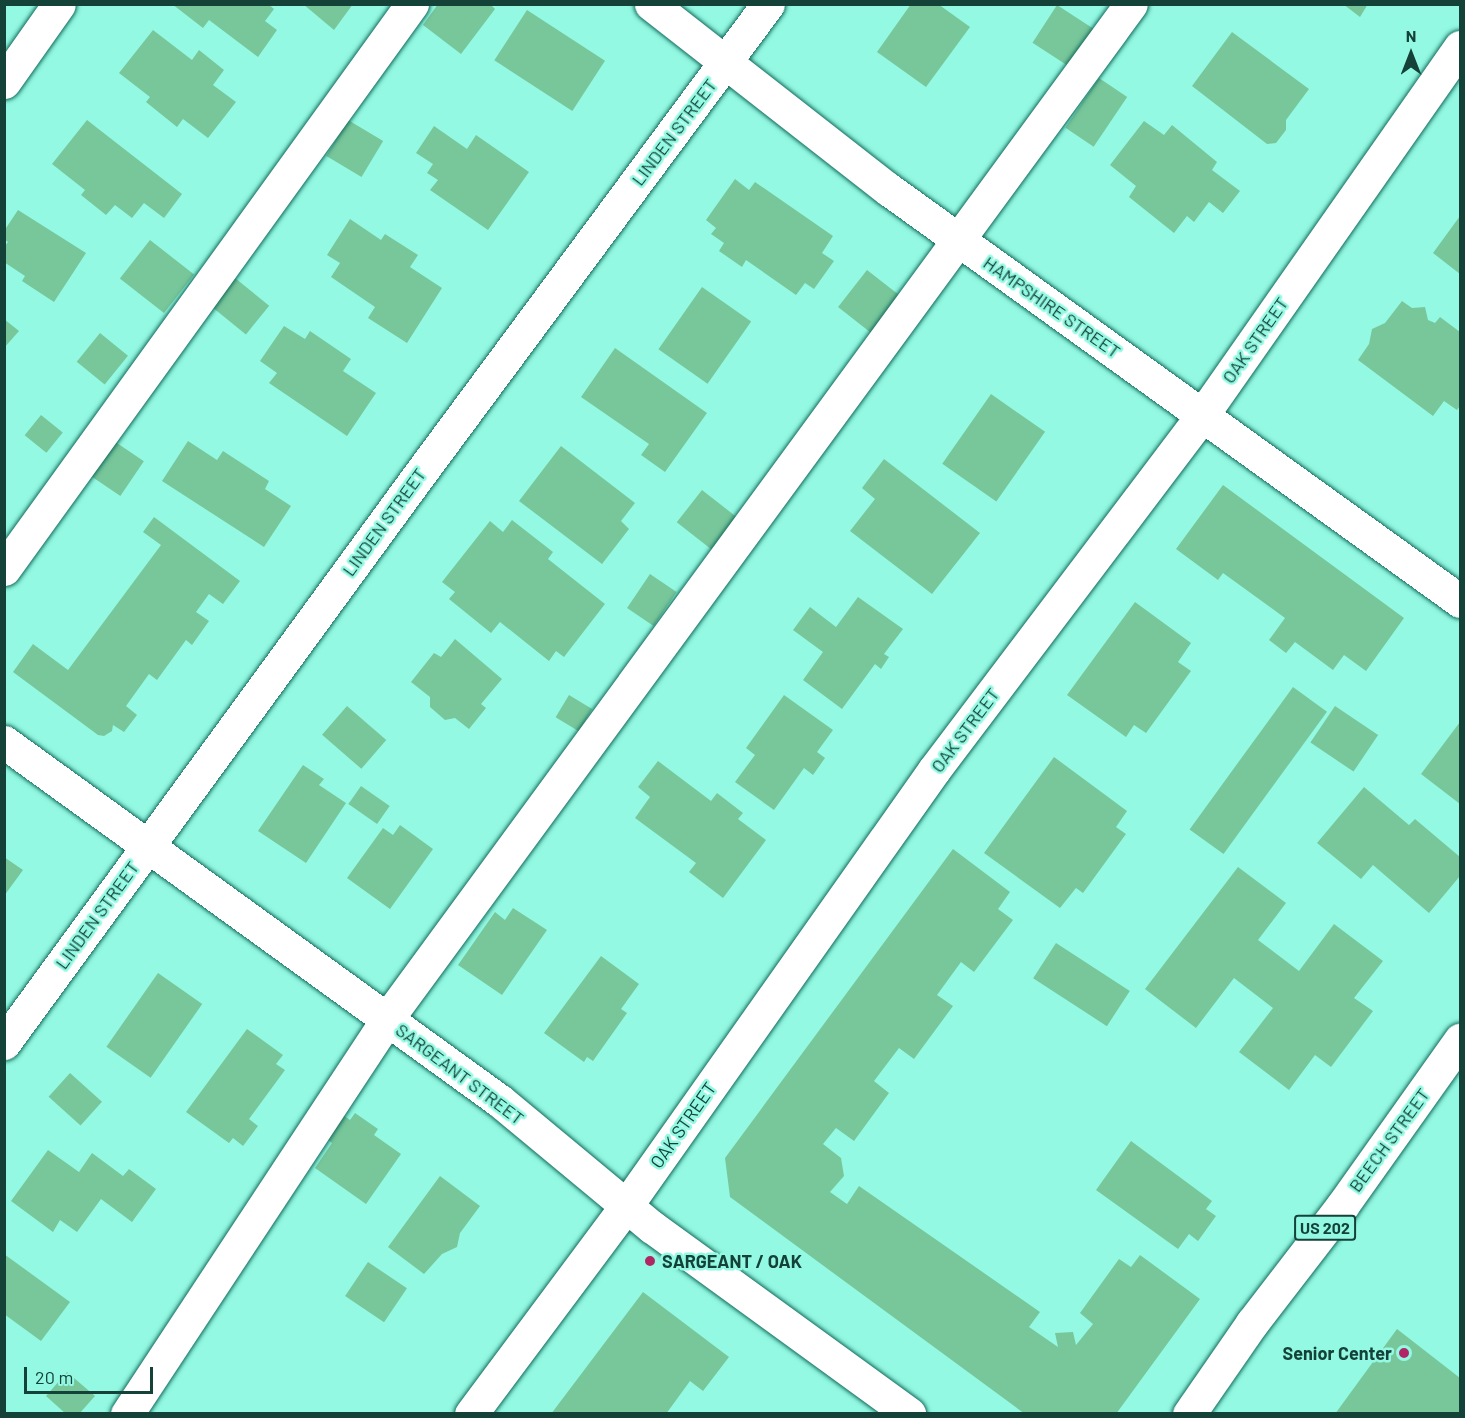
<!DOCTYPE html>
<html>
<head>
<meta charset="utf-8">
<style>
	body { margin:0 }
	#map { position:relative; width:1465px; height:1418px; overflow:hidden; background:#93f9e2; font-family:Barlow,sans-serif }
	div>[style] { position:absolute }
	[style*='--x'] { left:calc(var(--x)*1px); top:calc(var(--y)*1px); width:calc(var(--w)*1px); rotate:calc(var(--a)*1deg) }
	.building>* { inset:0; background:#78c79b; transform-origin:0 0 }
	.roads { filter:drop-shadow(0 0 2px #116a5b) drop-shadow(0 0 2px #116a5b) }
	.minor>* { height:33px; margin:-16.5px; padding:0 16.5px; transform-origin:16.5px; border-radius:16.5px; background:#fff }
	.major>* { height:33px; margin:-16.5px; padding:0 16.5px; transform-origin:16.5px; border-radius:16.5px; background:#fff }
	.dots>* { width:16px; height:16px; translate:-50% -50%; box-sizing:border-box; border:3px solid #93f9e2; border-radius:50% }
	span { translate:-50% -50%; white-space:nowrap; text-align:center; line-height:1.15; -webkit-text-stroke:5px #93f9e2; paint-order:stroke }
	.shield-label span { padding:2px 4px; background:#93f9e2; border:2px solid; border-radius:4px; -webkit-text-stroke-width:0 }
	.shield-label { font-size:16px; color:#144138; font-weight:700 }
	.street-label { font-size:18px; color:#144138 }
	.poi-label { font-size:18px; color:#144138; font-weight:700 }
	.left { translate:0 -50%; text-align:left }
	.right { translate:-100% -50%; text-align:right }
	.frame { position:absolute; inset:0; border:6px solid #144138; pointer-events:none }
	.north { position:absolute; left:1381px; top:24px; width:60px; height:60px; -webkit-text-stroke:4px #93f9e2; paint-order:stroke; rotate:0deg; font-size:16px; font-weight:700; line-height:24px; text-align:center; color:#144138 }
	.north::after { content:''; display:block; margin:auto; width:21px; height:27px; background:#144138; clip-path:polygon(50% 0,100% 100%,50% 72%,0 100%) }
	.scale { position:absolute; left:24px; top:1367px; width:129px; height:27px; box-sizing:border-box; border:3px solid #144138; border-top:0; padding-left:8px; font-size:18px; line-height:21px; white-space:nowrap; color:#144138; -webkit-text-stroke:4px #93f9e2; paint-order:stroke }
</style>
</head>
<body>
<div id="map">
	<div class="building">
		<i style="clip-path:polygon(172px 4px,268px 4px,274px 9px,265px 21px,277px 30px,258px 57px,209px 20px,203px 28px)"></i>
		<i style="clip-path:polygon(303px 4px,353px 4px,334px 30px)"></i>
		<i style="clip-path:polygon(438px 4px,490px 4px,495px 9px,461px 54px,423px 25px)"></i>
		<i style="clip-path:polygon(911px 4px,938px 4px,970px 27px,926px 87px,877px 52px)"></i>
		<i style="clip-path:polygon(1343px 4px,1368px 4px,1360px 17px)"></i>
		<i style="left:1057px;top:5px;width:49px;height:45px;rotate:33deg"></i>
		<i style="left:527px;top:10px;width:93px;height:60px;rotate:33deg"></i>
		<i style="clip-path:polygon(153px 30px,192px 60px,199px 50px,224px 70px,213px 85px,236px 102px,208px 138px,183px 119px,177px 127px,146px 102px,150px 97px,119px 73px)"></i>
		<i style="clip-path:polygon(1232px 32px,1309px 89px,1286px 120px,1286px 130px,1276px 143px,1267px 144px,1192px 86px)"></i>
		<i style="left:1099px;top:78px;width:34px;height:60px;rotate:34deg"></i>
		<i style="clip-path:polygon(87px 120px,182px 194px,164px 218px,144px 203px,132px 218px,115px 205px,106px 215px,81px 195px,85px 190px,52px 164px)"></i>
		<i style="left:348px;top:120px;width:41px;height:42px;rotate:31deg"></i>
		<i style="clip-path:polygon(1144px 121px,1164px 135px,1172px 125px,1217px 162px,1212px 170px,1240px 191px,1223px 213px,1209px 202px,1194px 222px,1187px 216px,1174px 233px,1129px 197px,1136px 186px,1110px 165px)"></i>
		<i style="clip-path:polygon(434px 126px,467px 149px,476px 135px,529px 172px,488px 230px,430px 190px,438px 180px,427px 173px,433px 164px,416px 153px)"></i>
		<i style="clip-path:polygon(735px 179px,749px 190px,755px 182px,833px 236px,822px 253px,834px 261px,814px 289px,805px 283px,796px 295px,746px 260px,742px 267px,719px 251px,724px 243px,711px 234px,716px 228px,706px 220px)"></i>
		<i style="clip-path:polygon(18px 210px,86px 253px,54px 302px,22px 281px,25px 276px,4px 262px,4px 247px,8px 242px,4px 239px,4px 231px)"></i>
		<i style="clip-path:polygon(1460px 216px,1460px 274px,1433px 253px)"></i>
		<i style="clip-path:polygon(350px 219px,381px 240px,385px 234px,418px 255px,410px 267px,442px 288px,407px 343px,368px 318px,375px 307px,331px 277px,340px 263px,327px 255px)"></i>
		<i style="left:150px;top:240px;width:56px;height:49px;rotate:38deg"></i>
		<i style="left:867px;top:270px;width:44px;height:47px;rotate:38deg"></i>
		<i style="left:235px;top:278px;width:44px;height:37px;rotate:39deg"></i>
		<i style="left:702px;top:287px;width:60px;height:76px;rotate:35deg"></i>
		<i style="clip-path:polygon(1402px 301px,1412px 308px,1425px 307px,1428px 320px,1435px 323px,1440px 317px,1460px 332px,1460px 406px,1457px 410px,1444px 401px,1433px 416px,1358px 360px,1369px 344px,1372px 329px,1385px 323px)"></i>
		<i style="clip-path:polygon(4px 319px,19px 331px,4px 348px)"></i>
		<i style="clip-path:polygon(284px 326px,305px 339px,310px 331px,351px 359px,343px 371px,376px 393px,347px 436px,269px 383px,277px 373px,260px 361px)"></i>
		<i style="left:100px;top:333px;width:36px;height:37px;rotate:39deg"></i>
		<i style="clip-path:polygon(615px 348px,707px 413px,665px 472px,641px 455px,649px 444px,581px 397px)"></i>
		<i style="left:991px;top:394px;width:66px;height:85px;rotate:35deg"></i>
		<i style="left:41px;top:415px;width:28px;height:26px;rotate:39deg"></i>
		<i style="left:114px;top:441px;width:36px;height:42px;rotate:34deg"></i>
		<i style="clip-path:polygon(188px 441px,217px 460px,223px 451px,269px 481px,265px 489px,291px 506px,264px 547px,162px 481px)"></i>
		<i style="clip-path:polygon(561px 446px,635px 503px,621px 521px,629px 529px,602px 564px,519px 501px)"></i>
		<i style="clip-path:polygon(884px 459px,980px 533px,932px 594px,850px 531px,875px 499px,862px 488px)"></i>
		<i style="clip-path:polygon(1223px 485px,1404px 618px,1366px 671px,1344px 655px,1333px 670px,1295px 642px,1286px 653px,1269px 640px,1285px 618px,1223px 573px,1218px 580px,1176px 549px)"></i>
		<i style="left:702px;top:490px;width:47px;height:41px;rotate:38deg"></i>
		<i style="clip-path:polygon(154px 517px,240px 581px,223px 604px,209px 594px,196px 612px,209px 621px,192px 645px,186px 640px,157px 680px,149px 674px,126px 706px,137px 715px,124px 732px,113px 725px,112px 731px,104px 736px,98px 735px,13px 672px,33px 644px,68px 670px,161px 545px,143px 532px)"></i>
		<i style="clip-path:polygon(512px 520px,553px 552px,548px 559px,605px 604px,564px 657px,556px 651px,549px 661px,500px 622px,491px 633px,449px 599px,455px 592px,442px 582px,490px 521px,503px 532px)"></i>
		<i style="left:650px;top:574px;width:32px;height:41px;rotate:34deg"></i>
		<i style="clip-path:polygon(858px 597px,903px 629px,884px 654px,889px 657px,881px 669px,875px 664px,842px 709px,803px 680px,823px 652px,793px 630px,810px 607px,836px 627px)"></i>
		<i style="clip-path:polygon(1135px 602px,1191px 643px,1178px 662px,1191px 671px,1146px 733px,1134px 725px,1126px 737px,1067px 695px)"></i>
		<i style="clip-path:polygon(455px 639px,502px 679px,481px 704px,486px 708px,469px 729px,455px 718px,445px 720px,430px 707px,430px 697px,411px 682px,434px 653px,441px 657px)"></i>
		<i style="left:1293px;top:687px;width:42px;height:176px;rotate:36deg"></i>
		<i style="left:569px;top:695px;width:27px;height:26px;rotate:31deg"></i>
		<i style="clip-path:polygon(784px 695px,833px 730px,817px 752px,825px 758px,813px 775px,804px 768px,774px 810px,735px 782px,755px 755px,746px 748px)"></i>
		<i style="left:347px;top:706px;width:52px;height:38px;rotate:41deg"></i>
		<i style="left:1335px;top:706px;width:52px;height:44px;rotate:34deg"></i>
		<i style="clip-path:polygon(1460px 722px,1460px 804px,1421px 774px)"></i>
		<i style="clip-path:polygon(1054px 757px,1127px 811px,1116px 827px,1126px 834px,1083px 893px,1076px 888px,1060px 908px,984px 853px)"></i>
		<i style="clip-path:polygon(658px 761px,711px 801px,717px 793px,743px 813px,738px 819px,766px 840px,723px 898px,689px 872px,696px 863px,635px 818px,650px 797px,638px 787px)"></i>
		<i style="clip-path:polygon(303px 765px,324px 779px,319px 785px,346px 803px,306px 863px,258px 831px)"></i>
		<i style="left:361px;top:786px;width:35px;height:22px;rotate:35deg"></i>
		<i style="clip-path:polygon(1364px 787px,1409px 825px,1415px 819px,1460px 857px,1460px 876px,1429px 913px,1373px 865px,1361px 879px,1317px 843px)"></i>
		<i style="clip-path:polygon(400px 825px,433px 849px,390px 909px,347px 878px,383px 828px,393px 835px)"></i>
		<i style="clip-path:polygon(953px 849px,1010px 892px,998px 909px,1013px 920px,974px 972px,961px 962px,937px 995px,953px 1006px,914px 1059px,899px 1048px,874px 1081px,889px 1093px,854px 1141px,836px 1128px,823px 1144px,841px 1158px,844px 1176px,830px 1192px,847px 1204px,859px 1186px,1040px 1312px,1029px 1327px,1058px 1347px,1055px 1333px,1073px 1332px,1076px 1345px,1093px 1324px,1080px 1313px,1119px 1259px,1131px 1267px,1140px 1255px,1200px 1299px,1116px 1414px,1025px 1414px,730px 1197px,725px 1158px)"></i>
		<i style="clip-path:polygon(4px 857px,23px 870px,4px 896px)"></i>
		<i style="clip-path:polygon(1238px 867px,1286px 903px,1258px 940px,1299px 971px,1334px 924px,1383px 961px,1354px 998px,1373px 1011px,1331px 1067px,1315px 1055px,1289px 1090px,1239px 1052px,1273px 1008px,1234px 978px,1196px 1028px,1145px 989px)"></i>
		<i style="clip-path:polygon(513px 908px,547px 930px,502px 995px,458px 965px,495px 912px,505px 920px)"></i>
		<i style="left:1056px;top:943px;width:88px;height:42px;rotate:33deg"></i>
		<i style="clip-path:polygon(601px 956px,639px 984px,621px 1009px,627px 1013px,593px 1061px,587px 1057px,584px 1062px,544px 1033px)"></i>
		<i style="left:158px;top:973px;width:54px;height:90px;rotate:35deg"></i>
		<i style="clip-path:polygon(247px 1029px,283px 1055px,276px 1064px,285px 1070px,249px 1119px,258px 1126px,243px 1146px,233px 1138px,229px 1143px,186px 1112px)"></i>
		<i style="left:70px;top:1073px;width:43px;height:32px;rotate:42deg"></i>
		<i style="clip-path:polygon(355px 1113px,378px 1129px,374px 1135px,401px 1154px,366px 1204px,315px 1168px,332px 1143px,327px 1139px,343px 1115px,350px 1120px)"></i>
		<i style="clip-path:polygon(1131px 1141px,1212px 1201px,1206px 1209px,1216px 1216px,1198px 1241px,1189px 1234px,1178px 1249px,1096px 1190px)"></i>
		<i style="clip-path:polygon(48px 1150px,79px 1172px,92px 1153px,123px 1176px,129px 1169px,156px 1189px,132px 1222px,101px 1199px,77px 1232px,60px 1220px,53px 1232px,11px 1201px)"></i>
		<i style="clip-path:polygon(440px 1176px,480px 1206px,460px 1233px,457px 1247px,442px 1254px,424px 1274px,388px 1247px)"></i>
		<i style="clip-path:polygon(4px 1254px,70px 1302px,41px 1341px,4px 1314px)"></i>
		<i style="left:368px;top:1262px;width:47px;height:41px;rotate:34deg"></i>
		<i style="clip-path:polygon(643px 1292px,729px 1357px,703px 1391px,690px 1381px,666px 1414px,551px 1414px)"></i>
		<i style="clip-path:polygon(1397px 1329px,1460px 1378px,1460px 1414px,1335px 1414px)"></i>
		<i style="clip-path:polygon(67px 1372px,95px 1396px,79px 1414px,66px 1414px,46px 1396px)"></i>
	</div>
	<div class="roads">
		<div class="minor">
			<i style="--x:651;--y:4;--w:301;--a:38"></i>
			<i style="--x:888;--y:189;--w:705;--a:35.76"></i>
			<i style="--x:4;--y:82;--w:95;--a:-54.8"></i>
			<i style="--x:4;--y:569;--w:697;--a:-54.17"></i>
			<i style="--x:4;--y:742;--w:612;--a:35.9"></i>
			<i style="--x:500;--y:1101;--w:197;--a:39.7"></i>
			<i style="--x:652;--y:1227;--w:318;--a:36"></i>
			<i style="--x:127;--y:1414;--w:473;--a:-56.6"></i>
			<i style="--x:387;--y:1019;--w:1258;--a:-53.76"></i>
			<i style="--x:471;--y:1414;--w:259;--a:-53.3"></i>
			<i style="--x:626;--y:1206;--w:534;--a:-54.76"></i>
			<i style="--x:934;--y:770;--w:446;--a:-52.9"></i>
			<i style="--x:1203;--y:414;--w:448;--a:-55"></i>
		</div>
		<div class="major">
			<i style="--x:4;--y:1043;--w:698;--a:-53.85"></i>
			<i style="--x:416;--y:479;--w:591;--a:-53.46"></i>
			<i style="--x:1189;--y:1414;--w:111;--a:-55.3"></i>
			<i style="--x:1252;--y:1323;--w:148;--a:-52.4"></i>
			<i style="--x:1342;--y:1206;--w:204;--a:-54.6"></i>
		</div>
	</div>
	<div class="dots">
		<i style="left:650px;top:1261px;background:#b12766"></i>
		<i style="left:1404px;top:1353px;background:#b12766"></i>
	</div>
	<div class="shield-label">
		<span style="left:1325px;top:1228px">US 202</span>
	</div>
	<div class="street-label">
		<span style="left:674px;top:132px;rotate:-53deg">LINDEN STREET</span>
		<span style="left:1052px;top:307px;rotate:35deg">HAMPSHIRE STREET</span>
		<span style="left:1255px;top:340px;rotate:-55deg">OAK STREET</span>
		<span style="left:384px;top:522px;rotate:-54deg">LINDEN STREET</span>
		<span style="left:965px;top:730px;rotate:-53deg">OAK STREET</span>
		<span style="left:97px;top:915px;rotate:-54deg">LINDEN STREET</span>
		<span style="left:460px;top:1074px;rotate:37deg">SARGEANT STREET</span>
		<span style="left:683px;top:1125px;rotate:-55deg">OAK STREET</span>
		<span style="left:1389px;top:1140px;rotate:-54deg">BEECH STREET</span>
	</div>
	<div class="poi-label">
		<span class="left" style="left:662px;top:1261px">SARGEANT / OAK</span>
		<span class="right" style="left:1392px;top:1353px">Senior Center</span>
	</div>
	<div class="frame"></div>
	<div class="north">N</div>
	<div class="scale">20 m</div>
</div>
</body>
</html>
